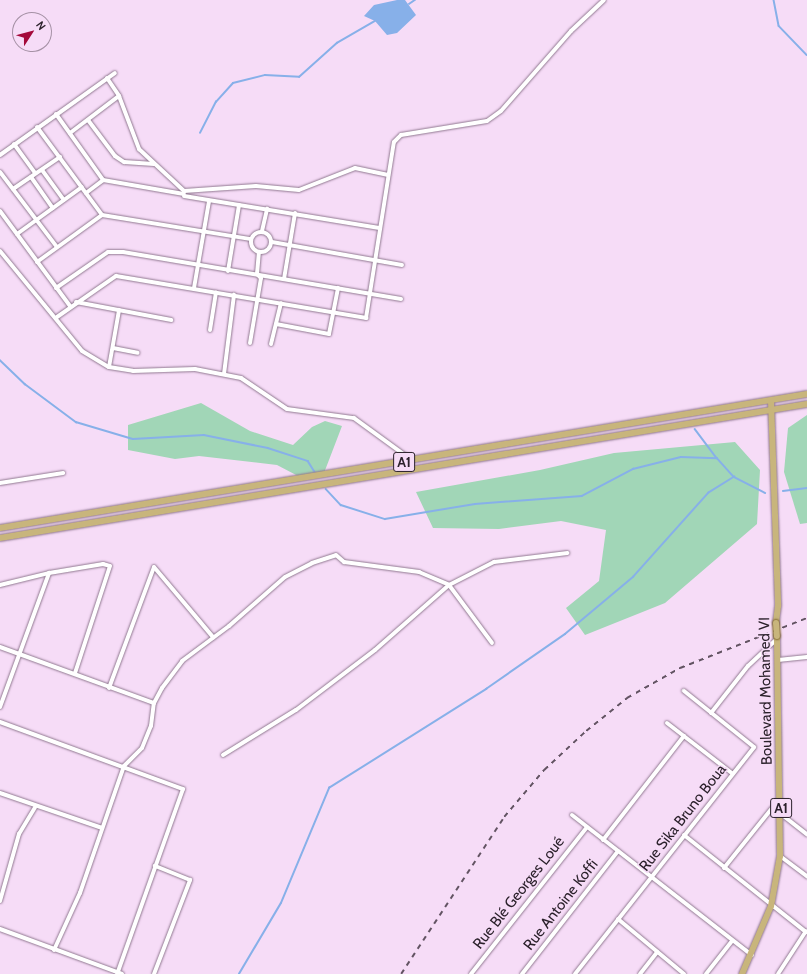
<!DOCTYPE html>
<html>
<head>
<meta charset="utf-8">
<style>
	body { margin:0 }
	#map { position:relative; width:807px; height:974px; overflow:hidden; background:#f6dcf7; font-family:Cabin,sans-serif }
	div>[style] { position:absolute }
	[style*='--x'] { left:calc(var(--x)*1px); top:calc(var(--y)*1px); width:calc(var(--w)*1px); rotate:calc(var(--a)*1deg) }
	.green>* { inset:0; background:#a1d6b7 }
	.water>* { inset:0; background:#87b0e9 }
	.stream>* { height:1.5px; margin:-0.75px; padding:0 0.75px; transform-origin:0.75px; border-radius:0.75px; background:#87b0e9 }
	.roads { filter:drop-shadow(0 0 1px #917991) drop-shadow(0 0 1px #917991) }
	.street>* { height:4px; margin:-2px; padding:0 2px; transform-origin:2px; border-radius:2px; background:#fff }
	.street>.ring { margin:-2px; padding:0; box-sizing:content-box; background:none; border:4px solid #fff; border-radius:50% }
	.primary>* { height:6px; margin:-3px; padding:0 3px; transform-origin:3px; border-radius:3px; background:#c8b57c }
	.rail>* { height:1.5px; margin-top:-0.75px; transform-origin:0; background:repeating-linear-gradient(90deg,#625362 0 5px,transparent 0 10px) }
	.bridges { filter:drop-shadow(0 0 1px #7a6126) drop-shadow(0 0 1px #7a6126) }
	.primary-bridge>* { height:6px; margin:-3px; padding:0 3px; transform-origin:3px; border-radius:3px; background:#c8b57c }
	span { translate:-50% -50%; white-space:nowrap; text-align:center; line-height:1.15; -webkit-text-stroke:3px #f6dcf7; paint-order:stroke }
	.shield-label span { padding:1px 3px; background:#f6dcf7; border:1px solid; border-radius:3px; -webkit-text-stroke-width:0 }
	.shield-label { font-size:14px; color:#2b212b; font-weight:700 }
	.street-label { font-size:15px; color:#2b212b }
	.north { position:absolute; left:12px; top:12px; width:40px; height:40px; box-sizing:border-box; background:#f6dcf7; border:1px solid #a591a5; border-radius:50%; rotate:54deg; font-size:11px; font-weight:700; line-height:16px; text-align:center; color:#2b212b }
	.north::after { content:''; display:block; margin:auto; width:14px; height:18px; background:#a4083a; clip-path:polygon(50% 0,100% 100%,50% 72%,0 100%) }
</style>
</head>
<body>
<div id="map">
	<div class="green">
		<i style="clip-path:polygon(201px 403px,250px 431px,293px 445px,312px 427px,325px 421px,342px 426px,324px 473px,298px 476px,277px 465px,199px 456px,175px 459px,128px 450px,128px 425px)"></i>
		<i style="clip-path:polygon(807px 415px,807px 523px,800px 524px,784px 472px,788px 428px)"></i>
		<i style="clip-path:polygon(735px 442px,760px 470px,757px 524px,665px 603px,585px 635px,566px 608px,599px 581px,606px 530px,561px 521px,499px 529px,433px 528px,416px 492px,540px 470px,614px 453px)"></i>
	</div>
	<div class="water">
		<i style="clip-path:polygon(397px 0,405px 0,416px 15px,397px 33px,387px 35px,375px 21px,364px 16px,374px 5px)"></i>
	</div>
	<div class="stream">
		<i style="--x:774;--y:0;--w:26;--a:79"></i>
		<i style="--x:779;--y:26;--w:40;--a:46"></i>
		<i style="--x:409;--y:4;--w:7;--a:-34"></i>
		<i style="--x:200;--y:133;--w:35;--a:-63"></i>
		<i style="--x:216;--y:102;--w:25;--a:-48"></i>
		<i style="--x:233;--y:83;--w:33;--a:-14"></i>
		<i style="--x:265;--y:75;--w:34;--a:3"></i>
		<i style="--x:299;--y:77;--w:51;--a:-41.8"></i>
		<i style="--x:337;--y:43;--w:44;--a:-30.1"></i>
		<i style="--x:0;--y:360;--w:35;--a:44"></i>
		<i style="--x:25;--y:384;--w:64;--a:36.7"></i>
		<i style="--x:76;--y:422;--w:59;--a:16.6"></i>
		<i style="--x:133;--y:439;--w:71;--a:-3.2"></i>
		<i style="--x:204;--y:435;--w:65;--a:11.5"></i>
		<i style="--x:268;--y:448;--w:42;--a:18"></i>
		<i style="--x:308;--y:461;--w:13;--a:58"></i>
		<i style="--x:695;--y:429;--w:36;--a:53"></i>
		<i style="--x:326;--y:489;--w:22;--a:47"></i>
		<i style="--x:341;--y:505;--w:46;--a:17.7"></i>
		<i style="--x:385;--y:519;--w:91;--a:-9.5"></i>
		<i style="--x:475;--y:504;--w:107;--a:-4.3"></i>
		<i style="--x:582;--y:496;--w:58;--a:-27.9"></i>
		<i style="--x:633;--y:469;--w:49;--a:-14"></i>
		<i style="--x:681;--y:457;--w:36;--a:2"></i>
		<i style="--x:717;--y:458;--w:25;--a:48"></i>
		<i style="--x:734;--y:477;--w:35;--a:27"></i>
		<i style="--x:783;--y:491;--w:24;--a:-7"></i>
		<i style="--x:239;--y:974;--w:82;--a:-59.4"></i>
		<i style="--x:281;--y:903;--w:125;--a:-67.3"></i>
		<i style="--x:329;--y:788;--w:186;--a:-32.2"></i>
		<i style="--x:486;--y:689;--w:96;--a:-34.8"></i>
		<i style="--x:565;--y:634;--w:89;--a:-40"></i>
		<i style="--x:633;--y:577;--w:113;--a:-48.2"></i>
		<i style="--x:708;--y:493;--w:31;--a:-32"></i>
	</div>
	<div class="roads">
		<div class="street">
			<i style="--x:107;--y:78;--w:22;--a:56"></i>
			<i style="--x:119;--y:96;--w:57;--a:69.3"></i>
			<i style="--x:139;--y:149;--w:62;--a:43"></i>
			<i style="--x:184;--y:191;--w:72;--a:-4"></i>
			<i style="--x:256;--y:186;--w:43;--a:5.3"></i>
			<i style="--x:299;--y:190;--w:60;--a:-21.4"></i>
			<i style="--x:355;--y:168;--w:34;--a:12"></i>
			<i style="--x:56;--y:114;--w:81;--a:54.5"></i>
			<i style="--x:103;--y:180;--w:82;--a:9.8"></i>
			<i style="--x:88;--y:120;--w:45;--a:53.1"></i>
			<i style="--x:115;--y:156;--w:11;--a:34"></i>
			<i style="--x:124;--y:162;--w:30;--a:4"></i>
			<i style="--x:37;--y:127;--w:109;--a:53.5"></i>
			<i style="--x:102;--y:215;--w:151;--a:9.2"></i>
			<i style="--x:70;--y:133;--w:61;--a:-37.1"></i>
			<i style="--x:14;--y:144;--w:36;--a:54"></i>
			<i style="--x:0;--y:155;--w:141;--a:-35.5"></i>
			<i style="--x:42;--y:170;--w:37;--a:54"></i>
			<i style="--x:0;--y:172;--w:94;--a:52.8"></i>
			<i style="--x:31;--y:177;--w:38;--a:55"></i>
			<i style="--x:13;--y:189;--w:57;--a:-34.2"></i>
			<i style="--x:86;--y:193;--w:21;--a:-37"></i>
			<i style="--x:184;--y:196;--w:198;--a:9.3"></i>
			<i style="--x:0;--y:211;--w:118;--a:53.6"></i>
			<i style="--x:262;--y:231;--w:23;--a:-77"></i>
			<i class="ring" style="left:251px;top:232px;width:16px;height:16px"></i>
			<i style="--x:17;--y:234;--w:80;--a:-35.9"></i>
			<i style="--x:272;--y:242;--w:132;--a:10"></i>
			<i style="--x:0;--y:251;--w:129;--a:50.6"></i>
			<i style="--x:82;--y:351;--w:31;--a:31"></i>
			<i style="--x:109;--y:367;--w:24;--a:9"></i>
			<i style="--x:133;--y:371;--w:62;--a:-1.8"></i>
			<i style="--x:195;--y:369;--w:47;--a:11.1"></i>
			<i style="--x:241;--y:378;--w:55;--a:34"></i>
			<i style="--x:287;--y:409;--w:68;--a:7.7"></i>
			<i style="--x:354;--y:418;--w:73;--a:36.1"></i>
			<i style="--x:37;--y:262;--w:80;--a:-35.9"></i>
			<i style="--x:228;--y:271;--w:67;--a:-80.5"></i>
			<i style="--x:284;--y:279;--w:67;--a:-80.5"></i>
			<i style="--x:56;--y:288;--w:63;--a:-34.7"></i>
			<i style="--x:108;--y:252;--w:15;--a:0"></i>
			<i style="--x:123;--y:252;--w:282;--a:9.6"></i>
			<i style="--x:194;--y:288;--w:88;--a:-80.2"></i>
			<i style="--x:76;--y:302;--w:97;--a:10.7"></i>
			<i style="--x:57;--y:317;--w:72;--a:-34.8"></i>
			<i style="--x:116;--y:276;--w:254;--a:9.5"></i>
			<i style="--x:366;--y:318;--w:178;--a:-81"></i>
			<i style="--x:394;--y:142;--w:10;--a:-45"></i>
			<i style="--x:401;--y:135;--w:87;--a:-9.2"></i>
			<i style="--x:487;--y:121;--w:17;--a:-36"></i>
			<i style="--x:501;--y:111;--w:106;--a:-48.8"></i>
			<i style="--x:571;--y:31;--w:45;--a:-43.2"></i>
			<i style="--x:276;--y:324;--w:54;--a:10.7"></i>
			<i style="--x:329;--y:334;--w:47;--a:-78.9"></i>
			<i style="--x:210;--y:330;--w:38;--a:-81"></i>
			<i style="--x:250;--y:343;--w:66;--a:-80.4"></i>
			<i style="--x:261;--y:278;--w:6;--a:-135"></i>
			<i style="--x:257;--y:274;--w:21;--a:-85"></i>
			<i style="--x:271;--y:344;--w:42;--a:-76.3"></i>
			<i style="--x:113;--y:348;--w:25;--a:11"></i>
			<i style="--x:109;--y:367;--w:58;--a:-80"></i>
			<i style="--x:224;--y:374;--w:80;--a:-82.8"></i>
			<i style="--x:0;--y:483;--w:64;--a:-9"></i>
			<i style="--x:0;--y:585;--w:50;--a:-13.8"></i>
			<i style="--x:49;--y:573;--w:55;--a:-9.5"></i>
			<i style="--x:103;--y:564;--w:7;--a:16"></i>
			<i style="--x:110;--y:566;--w:113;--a:108.1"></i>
			<i style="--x:0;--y:647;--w:164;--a:20"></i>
			<i style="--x:778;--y:660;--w:29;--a:-6"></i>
			<i style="--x:109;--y:688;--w:129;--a:-69.6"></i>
			<i style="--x:154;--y:567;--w:92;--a:49.9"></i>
			<i style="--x:0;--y:707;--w:143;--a:-69.9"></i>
			<i style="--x:711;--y:713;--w:60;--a:-51.8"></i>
			<i style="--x:748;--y:666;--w:38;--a:-43"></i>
			<i style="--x:0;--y:722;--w:195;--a:20.1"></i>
			<i style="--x:183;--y:789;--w:196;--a:109.6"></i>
			<i style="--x:667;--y:723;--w:83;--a:37.7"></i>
			<i style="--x:223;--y:755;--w:86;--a:-31.7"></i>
			<i style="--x:296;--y:710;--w:99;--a:-37.2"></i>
			<i style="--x:375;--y:650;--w:98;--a:-41.3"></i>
			<i style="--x:449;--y:585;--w:51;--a:-27.1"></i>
			<i style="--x:494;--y:562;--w:74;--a:-7"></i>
			<i style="--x:0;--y:793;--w:108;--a:18.9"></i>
			<i style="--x:781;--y:814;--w:33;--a:38"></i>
			<i style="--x:572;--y:815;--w:228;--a:37.9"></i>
			<i style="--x:684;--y:835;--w:156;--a:38.5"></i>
			<i style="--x:603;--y:840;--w:132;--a:-52.1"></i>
			<i style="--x:780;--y:856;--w:34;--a:37"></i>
			<i style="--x:724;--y:868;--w:77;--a:-51.3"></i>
			<i style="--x:0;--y:901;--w:70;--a:-74.2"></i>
			<i style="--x:19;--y:834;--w:31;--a:-59"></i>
			<i style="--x:618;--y:919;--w:86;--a:39.8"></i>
			<i style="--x:0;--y:929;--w:130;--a:20.2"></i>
			<i style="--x:54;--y:950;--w:63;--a:-65.5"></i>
			<i style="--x:80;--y:893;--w:134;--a:-70.9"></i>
			<i style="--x:124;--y:766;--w:25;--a:-45"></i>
			<i style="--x:142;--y:748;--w:24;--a:-68"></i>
			<i style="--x:151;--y:726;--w:23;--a:-83"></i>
			<i style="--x:154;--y:703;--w:17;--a:-62"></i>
			<i style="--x:162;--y:688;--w:34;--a:-53"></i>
			<i style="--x:182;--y:661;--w:59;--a:-36.7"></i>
			<i style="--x:229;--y:626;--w:74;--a:-41.2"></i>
			<i style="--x:285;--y:577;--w:30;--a:-27"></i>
			<i style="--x:312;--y:563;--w:25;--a:-18"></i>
			<i style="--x:336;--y:555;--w:11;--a:41"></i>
			<i style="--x:344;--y:562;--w:76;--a:7.6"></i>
			<i style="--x:419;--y:572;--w:33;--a:23"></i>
			<i style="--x:449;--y:585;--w:72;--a:53.4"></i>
			<i style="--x:154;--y:974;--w:101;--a:-69"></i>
			<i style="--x:190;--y:880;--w:38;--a:-158"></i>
			<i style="--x:471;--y:974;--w:187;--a:-51.7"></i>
			<i style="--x:522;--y:974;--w:156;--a:-52"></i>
			<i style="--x:575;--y:974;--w:289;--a:-51.7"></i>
			<i style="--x:754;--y:747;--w:90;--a:-141.3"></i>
			<i style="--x:640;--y:974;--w:28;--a:-52"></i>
			<i style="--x:706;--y:974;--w:42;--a:-51.8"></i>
			<i style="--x:778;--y:974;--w:51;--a:-56.9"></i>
		</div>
		<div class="primary">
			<i style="--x:771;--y:401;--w:205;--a:88"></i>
			<i style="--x:778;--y:606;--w:17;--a:97"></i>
			<i style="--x:0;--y:528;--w:818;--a:-9.43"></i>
			<i style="--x:0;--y:538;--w:818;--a:-9.43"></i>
			<i style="--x:742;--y:974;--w:74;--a:-66.9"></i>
			<i style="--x:771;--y:906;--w:51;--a:-79.8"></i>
			<i style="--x:780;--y:856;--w:220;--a:-90.8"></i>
		</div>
	</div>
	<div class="rail">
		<i style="--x:401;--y:974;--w:188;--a:-56.7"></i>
		<i style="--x:504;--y:817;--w:62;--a:-49.6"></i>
		<i style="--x:544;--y:770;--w:57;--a:-42.9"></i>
		<i style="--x:586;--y:731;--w:53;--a:-38.8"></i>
		<i style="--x:627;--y:698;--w:61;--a:-29.5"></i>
		<i style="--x:680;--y:668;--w:136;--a:-21.5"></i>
	</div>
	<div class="bridges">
		<div class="primary-bridge">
			<i style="--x:776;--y:623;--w:13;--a:86"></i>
		</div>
	</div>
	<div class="shield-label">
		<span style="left:404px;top:462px">A1</span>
		<span style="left:781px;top:808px">A1</span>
	</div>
	<div class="street-label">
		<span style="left:766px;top:691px;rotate:-91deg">Boulevard Mohamed VI</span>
		<span style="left:683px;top:818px;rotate:-52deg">Rue Sika Bruno Boua</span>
		<span style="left:519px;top:893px;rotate:-52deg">Rue Blé Georges Loué</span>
		<span style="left:561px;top:905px;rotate:-52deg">Rue Antoine Koffi</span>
	</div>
	<div class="north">N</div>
</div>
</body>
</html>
